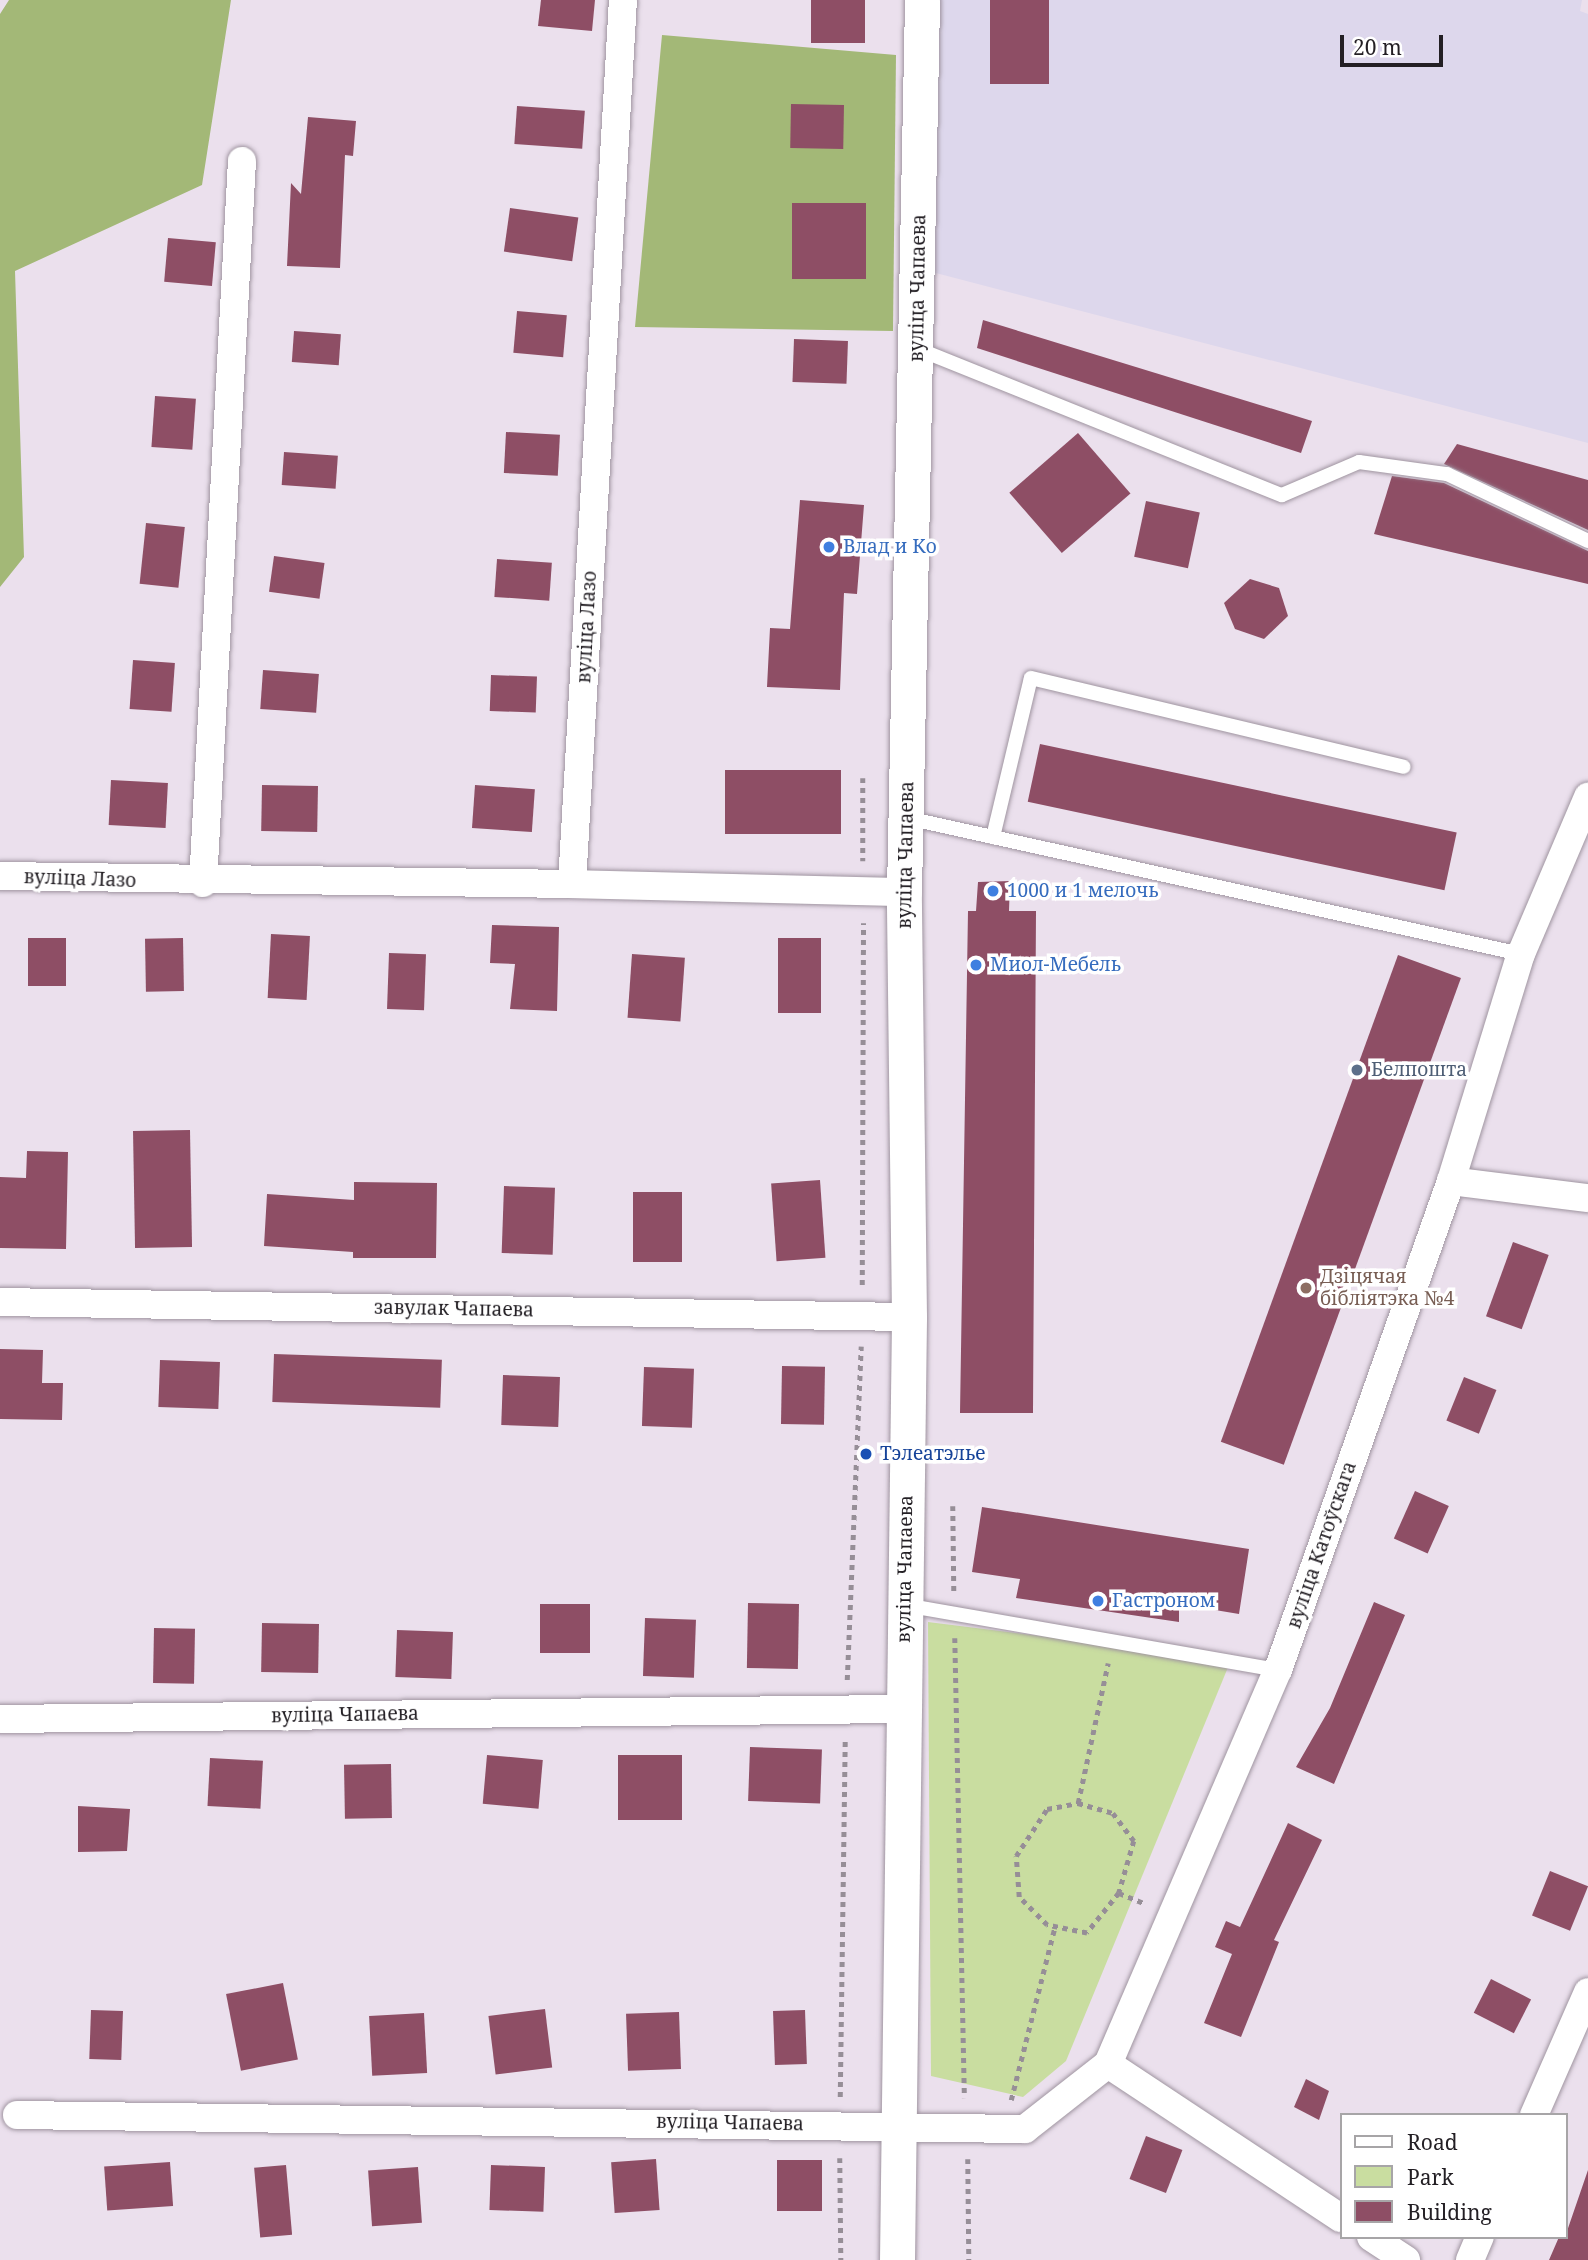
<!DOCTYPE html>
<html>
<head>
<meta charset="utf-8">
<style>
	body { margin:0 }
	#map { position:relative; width:1588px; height:2260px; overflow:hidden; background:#ebe0ed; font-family:"Noto Serif",serif }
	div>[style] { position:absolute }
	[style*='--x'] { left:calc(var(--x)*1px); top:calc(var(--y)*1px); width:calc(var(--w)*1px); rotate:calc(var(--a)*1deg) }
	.industrial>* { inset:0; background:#ddd7ec }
	.green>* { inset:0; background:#c9dda0 }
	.forest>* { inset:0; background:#a3b877 }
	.building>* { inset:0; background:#8e4e65; transform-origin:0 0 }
	.path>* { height:4.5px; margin-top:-2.25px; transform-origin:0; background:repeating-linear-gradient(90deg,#968e97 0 5px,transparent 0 10px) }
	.roads { filter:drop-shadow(0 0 2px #9f94a0) drop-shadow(0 0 2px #9f94a0) }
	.service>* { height:14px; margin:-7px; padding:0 7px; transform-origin:7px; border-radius:7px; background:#fff }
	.minor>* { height:28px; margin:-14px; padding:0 14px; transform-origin:14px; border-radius:14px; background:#fff }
	.tertiary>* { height:35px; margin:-17.5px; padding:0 17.5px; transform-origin:17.5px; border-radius:17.5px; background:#fff }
	.dots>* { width:19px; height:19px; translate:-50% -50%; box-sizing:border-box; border:4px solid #fff; border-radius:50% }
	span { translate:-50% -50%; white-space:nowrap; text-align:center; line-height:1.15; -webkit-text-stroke:7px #fff; paint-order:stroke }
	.street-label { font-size:19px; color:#231f24 }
	.shop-label { font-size:19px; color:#366cbe }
	.left { translate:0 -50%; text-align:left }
	.service-label { font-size:19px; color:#4e5e75 }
	.education-label { font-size:19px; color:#785e54 }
	.transit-label { font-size:19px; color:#164399 }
	.legend { position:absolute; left:1340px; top:2113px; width:228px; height:126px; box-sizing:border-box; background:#fff; border:2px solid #a7a5a7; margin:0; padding:9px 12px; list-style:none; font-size:21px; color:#231f24 }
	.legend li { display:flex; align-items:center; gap:14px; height:35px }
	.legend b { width:35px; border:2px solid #a7a5a7 }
	.scale { position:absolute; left:1340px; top:35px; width:103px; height:32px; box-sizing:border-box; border:4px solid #231f24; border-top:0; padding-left:9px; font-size:21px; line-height:24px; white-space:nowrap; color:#231f24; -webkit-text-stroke:5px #fff; paint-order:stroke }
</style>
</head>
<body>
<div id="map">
	<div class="industrial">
		<i style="clip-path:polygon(940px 0,1582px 0,1580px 11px,1588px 14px,1588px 443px,932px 272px)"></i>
	</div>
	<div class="green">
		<i style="clip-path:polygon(928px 1622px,1231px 1660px,1066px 2061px,1023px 2097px,931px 2076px)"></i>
	</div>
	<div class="forest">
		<i style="clip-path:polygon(9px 0,231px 0,202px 185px,15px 271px,24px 557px,0 587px,0 14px)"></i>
		<i style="clip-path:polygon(662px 35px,896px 55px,893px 331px,635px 327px)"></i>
	</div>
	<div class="building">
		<i style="clip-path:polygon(541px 0,595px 0,592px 31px,538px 26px)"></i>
		<i style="left:811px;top:0;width:54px;height:43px"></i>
		<i style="left:990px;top:0;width:59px;height:84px"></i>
		<i style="left:791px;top:104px;width:53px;height:44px;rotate:1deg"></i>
		<i style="left:517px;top:106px;width:68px;height:38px;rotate:4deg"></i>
		<i style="clip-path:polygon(308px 117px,356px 121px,353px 156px,345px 155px,340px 268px,287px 266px,291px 183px,301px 194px)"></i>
		<i style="left:792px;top:203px;width:74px;height:76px"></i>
		<i style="left:510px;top:208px;width:69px;height:44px;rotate:8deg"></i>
		<i style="left:168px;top:238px;width:48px;height:44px;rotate:5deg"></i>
		<i style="left:517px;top:311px;width:50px;height:42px;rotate:5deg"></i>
		<i style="clip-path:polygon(983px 320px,1312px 421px,1301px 453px,977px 348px)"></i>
		<i style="left:294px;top:331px;width:47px;height:31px;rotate:4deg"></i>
		<i style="left:794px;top:339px;width:54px;height:43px;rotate:2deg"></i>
		<i style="left:155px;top:396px;width:41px;height:51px;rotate:4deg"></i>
		<i style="left:506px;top:432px;width:54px;height:41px;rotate:3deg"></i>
		<i style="left:1078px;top:433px;width:80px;height:91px;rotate:49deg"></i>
		<i style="clip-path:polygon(1457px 444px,1588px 480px,1588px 530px,1444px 464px)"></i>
		<i style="left:284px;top:452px;width:54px;height:33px;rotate:4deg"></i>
		<i style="clip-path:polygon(1392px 476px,1444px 483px,1588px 551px,1588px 584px,1374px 534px)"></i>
		<i style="clip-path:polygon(800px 500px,864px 505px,857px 594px,844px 593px,840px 690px,767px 687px,770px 628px,790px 629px)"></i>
		<i style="left:1146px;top:501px;width:55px;height:57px;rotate:12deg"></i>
		<i style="left:146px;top:523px;width:39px;height:61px;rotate:6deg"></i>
		<i style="left:274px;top:556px;width:51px;height:36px;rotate:8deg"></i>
		<i style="left:497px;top:559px;width:55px;height:38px;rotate:4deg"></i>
		<i style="clip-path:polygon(1250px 579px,1279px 588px,1288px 616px,1264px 639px,1235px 629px,1224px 603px)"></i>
		<i style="left:133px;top:660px;width:42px;height:49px;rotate:4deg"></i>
		<i style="left:263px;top:670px;width:56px;height:39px;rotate:4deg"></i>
		<i style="left:491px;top:675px;width:46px;height:36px;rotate:2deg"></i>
		<i style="left:1040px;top:744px;width:426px;height:59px;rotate:12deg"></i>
		<i style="left:725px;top:770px;width:116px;height:64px"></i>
		<i style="left:111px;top:780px;width:57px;height:45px;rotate:3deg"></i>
		<i style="left:262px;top:785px;width:56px;height:46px;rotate:1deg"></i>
		<i style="left:475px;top:785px;width:60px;height:43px;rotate:4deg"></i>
		<i style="clip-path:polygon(1010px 881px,1009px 911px,1036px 911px,1033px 1413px,960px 1413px,968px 911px,976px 911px,978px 882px)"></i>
		<i style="clip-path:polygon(492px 925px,559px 927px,557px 1011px,510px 1009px,515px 964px,490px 963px)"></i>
		<i style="left:271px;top:934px;width:39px;height:64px;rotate:3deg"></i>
		<i style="left:28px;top:938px;width:38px;height:48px"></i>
		<i style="left:183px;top:938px;width:53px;height:38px;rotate:89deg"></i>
		<i style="left:778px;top:938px;width:43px;height:75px"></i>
		<i style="left:389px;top:953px;width:37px;height:56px;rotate:2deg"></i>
		<i style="left:632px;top:954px;width:53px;height:64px;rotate:4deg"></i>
		<i style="left:1398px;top:955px;width:67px;height:518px;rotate:20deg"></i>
		<i style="left:190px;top:1130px;width:117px;height:57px;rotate:89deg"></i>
		<i style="clip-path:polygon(27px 1151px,68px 1152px,66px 1249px,0 1248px,0 1177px,26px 1178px)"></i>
		<i style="left:820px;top:1180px;width:78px;height:49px;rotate:86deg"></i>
		<i style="clip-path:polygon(354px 1182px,437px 1183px,436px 1258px,353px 1258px,353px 1252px,264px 1246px,267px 1194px,354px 1200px)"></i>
		<i style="left:504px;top:1186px;width:51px;height:67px;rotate:2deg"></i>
		<i style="left:633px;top:1192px;width:49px;height:70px"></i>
		<i style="left:1513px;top:1242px;width:38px;height:79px;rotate:20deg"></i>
		<i style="clip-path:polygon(0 1349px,43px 1350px,42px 1383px,63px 1383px,62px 1420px,0 1419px)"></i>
		<i style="left:274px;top:1354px;width:168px;height:48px;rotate:2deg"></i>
		<i style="left:160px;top:1360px;width:60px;height:47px;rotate:2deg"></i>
		<i style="left:782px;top:1366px;width:43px;height:58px;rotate:1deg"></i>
		<i style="left:644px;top:1367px;width:50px;height:59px;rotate:2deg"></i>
		<i style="left:503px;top:1375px;width:57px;height:50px;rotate:2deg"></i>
		<i style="left:1464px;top:1377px;width:35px;height:47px;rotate:22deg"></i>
		<i style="left:1415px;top:1491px;width:37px;height:52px;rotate:24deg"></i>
		<i style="clip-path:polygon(982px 1507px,1249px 1549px,1239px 1614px,1179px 1604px,1179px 1622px,1016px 1598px,1020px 1579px,972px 1572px)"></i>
		<i style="clip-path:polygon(1374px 1602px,1405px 1615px,1334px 1784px,1296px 1767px,1330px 1708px)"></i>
		<i style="left:748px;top:1603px;width:51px;height:65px;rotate:1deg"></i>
		<i style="left:540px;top:1604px;width:50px;height:49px"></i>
		<i style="left:645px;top:1618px;width:51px;height:58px;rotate:2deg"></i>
		<i style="left:262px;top:1623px;width:57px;height:49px;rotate:1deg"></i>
		<i style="left:154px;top:1628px;width:41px;height:55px;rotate:1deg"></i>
		<i style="left:397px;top:1630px;width:56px;height:47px;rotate:2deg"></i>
		<i style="left:750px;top:1747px;width:72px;height:54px;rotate:2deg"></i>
		<i style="left:487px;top:1755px;width:56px;height:49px;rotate:5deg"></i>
		<i style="left:682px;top:1755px;width:65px;height:64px;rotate:90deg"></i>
		<i style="left:210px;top:1758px;width:53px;height:48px;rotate:3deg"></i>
		<i style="left:391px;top:1764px;width:54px;height:47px;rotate:89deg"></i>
		<i style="clip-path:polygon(78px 1806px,130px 1809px,127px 1851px,78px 1852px)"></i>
		<i style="clip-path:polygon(1288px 1823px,1322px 1840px,1274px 1940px,1279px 1942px,1241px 2037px,1204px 2023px,1232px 1954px,1215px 1947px,1226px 1921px,1240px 1927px)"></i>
		<i style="left:1550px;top:1871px;width:41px;height:48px;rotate:22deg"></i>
		<i style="left:1491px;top:1979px;width:45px;height:38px;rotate:27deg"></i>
		<i style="left:283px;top:1983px;width:78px;height:58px;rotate:79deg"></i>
		<i style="left:545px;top:2009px;width:59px;height:57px;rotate:83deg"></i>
		<i style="left:91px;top:2010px;width:32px;height:49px;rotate:2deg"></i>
		<i style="left:805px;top:2010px;width:54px;height:32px;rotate:88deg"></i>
		<i style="left:679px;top:2012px;width:57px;height:53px;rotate:88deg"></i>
		<i style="left:424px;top:2013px;width:60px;height:55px;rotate:87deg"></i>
		<i style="clip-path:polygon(1306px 2079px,1329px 2091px,1319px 2120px,1294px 2107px)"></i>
		<i style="left:1146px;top:2136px;width:39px;height:46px;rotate:21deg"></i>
		<i style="left:656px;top:2159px;width:51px;height:45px;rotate:86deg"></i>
		<i style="left:777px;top:2160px;width:45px;height:51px"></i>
		<i style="left:170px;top:2162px;width:44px;height:66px;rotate:86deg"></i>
		<i style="left:286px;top:2165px;width:70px;height:32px;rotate:85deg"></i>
		<i style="left:491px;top:2165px;width:54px;height:45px;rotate:2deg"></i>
		<i style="left:418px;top:2167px;width:56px;height:50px;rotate:86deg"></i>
		<i style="clip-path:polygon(1588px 2170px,1588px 2260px,1549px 2260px,1559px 2237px,1565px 2237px)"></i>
	</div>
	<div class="path">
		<i style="--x:863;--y:778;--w:83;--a:90"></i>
		<i style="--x:862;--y:1285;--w:362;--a:-89.8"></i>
		<i style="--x:953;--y:1506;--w:85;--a:89.3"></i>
		<i style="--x:955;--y:1638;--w:460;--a:88.8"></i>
		<i style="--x:847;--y:1680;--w:334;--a:-87.6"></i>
		<i style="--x:1078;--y:1803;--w:36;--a:16"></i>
		<i style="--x:1113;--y:1813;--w:35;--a:53"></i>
		<i style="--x:1134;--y:1841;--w:54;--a:106.1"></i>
		<i style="--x:1119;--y:1893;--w:51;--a:128.7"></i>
		<i style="--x:1087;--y:1933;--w:41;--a:-168.7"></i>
		<i style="--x:1047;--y:1925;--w:40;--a:-135"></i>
		<i style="--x:1019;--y:1897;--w:41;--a:-94.2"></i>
		<i style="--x:1016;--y:1856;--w:56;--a:-56.6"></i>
		<i style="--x:1047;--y:1809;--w:32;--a:-11"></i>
		<i style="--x:1078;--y:1803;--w:143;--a:-77.9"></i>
		<i style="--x:1119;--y:1893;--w:27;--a:22"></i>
		<i style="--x:840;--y:2097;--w:356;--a:-89.2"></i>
		<i style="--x:1011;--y:2100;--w:179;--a:-75.8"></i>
		<i style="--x:840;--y:2158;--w:102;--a:89.4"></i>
		<i style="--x:968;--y:2159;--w:101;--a:89.4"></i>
	</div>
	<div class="roads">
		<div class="service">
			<i style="--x:918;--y:349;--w:392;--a:21.9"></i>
			<i style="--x:1282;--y:495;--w:84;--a:-23.2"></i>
			<i style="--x:1359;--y:462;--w:89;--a:7.8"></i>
			<i style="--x:1447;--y:474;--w:156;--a:25.4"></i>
			<i style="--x:907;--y:818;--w:629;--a:12.49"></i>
			<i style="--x:993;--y:837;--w:163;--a:-76.6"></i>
			<i style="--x:1031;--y:678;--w:383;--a:13.4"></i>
			<i style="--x:905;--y:1605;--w:379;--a:9.9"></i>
		</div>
		<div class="minor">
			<i style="--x:0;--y:876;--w:572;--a:0.8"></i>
			<i style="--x:572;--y:884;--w:885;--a:-86.7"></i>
			<i style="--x:203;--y:883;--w:723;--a:-86.91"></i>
			<i style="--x:572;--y:884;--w:332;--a:1.4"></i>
			<i style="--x:1451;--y:1181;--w:138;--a:7.1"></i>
			<i style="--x:0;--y:1302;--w:909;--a:0.95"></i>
			<i style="--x:0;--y:1719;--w:900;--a:-0.64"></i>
			<i style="--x:1108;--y:2064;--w:279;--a:33.5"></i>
			<i style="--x:17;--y:2115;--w:1008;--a:0.8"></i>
			<i style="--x:1025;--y:2129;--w:105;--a:-38.1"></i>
			<i style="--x:1108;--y:2064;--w:429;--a:-66.7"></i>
			<i style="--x:1278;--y:1670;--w:519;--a:-70.52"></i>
			<i style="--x:1451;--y:1181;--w:238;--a:-72.9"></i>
			<i style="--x:1521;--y:954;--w:171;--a:-66.9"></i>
			<i style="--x:1534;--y:2115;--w:134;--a:-66.3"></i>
			<i style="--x:1371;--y:2237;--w:42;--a:33.3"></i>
			<i style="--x:1470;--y:2260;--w:25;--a:-67"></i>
		</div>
		<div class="tertiary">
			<i style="--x:897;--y:2260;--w:943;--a:-89.27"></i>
			<i style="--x:909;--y:1317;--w:425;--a:-90.7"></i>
			<i style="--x:904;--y:892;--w:892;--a:-88.84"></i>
		</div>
	</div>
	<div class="dots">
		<i style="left:829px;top:547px;background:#3f7fe0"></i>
		<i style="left:993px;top:891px;background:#3f7fe0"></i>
		<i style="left:976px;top:965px;background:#3f7fe0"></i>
		<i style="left:1357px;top:1070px;background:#5c6f8a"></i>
		<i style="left:1306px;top:1288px;background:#8d6e63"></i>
		<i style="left:866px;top:1454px;background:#1a4fb4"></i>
		<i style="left:1098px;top:1601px;background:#3f7fe0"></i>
	</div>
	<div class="street-label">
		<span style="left:918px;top:288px;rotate:-89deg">вуліца Чапаева</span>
		<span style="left:587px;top:627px;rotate:-87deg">вуліца Лазо</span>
		<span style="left:906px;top:855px;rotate:-89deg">вуліца Чапаева</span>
		<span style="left:80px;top:879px;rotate:2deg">вуліца Лазо</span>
		<span style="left:454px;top:1309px;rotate:1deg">завулак Чапаева</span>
		<span style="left:1322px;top:1545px;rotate:-71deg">вуліца Катоўскага</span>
		<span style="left:905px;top:1569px;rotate:-89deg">вуліца Чапаева</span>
		<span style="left:345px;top:1715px;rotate:-1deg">вуліца Чапаева</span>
		<span style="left:730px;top:2123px;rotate:1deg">вуліца Чапаева</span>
	</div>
	<div class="shop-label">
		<span class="left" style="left:843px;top:547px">Влад и Ко</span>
		<span class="left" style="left:1007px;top:891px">1000 и 1 мелочь</span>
		<span class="left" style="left:990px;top:965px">Миол-Мебель</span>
		<span class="left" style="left:1112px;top:1601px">Гастроном</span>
	</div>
	<div class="service-label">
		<span class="left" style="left:1371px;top:1070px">Белпошта</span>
	</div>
	<div class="education-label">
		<span class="left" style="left:1320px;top:1288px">Дзіцячая<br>бібліятэка №4</span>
	</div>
	<div class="transit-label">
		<span class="left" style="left:880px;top:1454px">Тэлеатэлье</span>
	</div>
	<ul class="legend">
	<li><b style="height:9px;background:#fff"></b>Road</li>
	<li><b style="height:19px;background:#c9dda0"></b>Park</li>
	<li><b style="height:19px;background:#8e4e65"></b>Building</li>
	</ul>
	<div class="scale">20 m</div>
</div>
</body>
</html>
